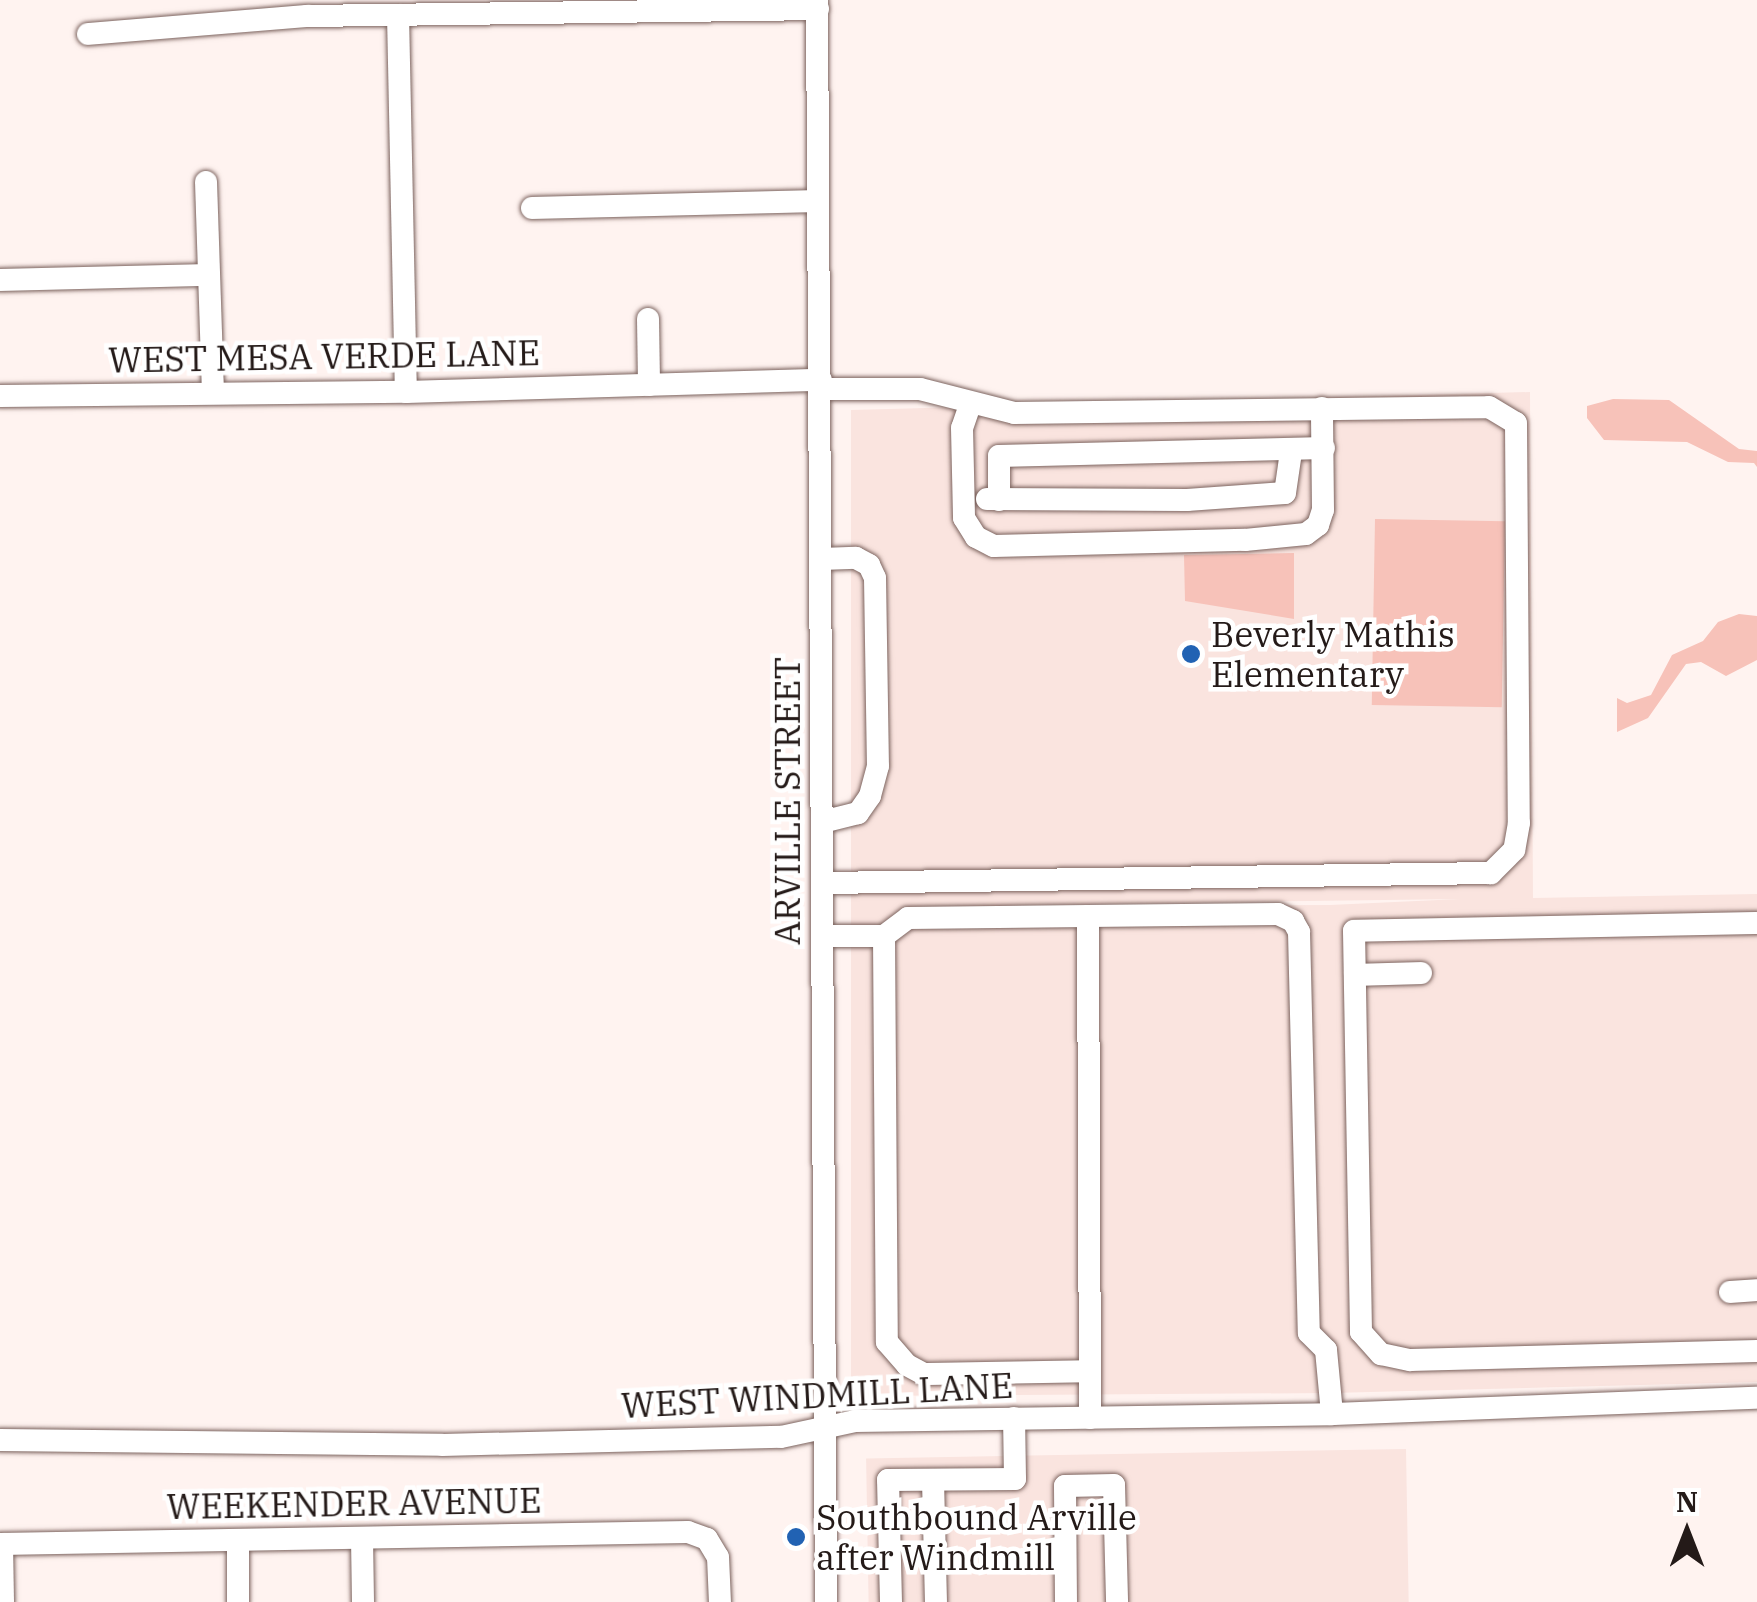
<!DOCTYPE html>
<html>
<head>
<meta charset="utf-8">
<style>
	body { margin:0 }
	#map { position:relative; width:1757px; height:1602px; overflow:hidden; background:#fff3f0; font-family:"IBM Plex Serif",serif }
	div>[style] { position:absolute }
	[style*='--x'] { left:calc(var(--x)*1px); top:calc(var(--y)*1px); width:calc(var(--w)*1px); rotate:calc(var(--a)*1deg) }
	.built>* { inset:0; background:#fae4df; transform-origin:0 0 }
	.green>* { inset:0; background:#f7c2b9; transform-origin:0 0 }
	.roads { filter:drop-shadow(0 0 2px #7c635e) drop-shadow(0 0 2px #7c635e) }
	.minor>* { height:22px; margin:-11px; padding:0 11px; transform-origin:11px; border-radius:11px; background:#fff }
	.dots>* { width:28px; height:28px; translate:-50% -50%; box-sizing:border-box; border:5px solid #fff; border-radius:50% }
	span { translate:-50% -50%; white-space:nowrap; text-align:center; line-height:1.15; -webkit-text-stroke:9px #fff; paint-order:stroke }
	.street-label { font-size:35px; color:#241a18 }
	.poi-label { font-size:35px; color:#241a18 }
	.left { translate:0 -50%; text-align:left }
	.north { position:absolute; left:1637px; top:1482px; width:100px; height:100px; -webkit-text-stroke:8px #fff; paint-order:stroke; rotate:0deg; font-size:28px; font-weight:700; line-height:40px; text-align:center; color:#241a18 }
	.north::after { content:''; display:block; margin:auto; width:35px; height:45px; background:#241a18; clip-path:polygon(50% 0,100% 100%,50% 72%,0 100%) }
</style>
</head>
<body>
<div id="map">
	<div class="built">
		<i style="clip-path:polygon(evenodd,1530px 392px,1533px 898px,1757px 894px,1757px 1382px,1332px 1393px,851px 1396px,851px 410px,1530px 392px,1460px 899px,1330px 905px,1020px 906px,1021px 905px,1460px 899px)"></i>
		<i style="left:1406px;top:1449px;width:153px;height:540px;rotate:89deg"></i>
	</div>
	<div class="green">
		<i style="clip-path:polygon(1613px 399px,1669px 400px,1739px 449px,1757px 451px,1757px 467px,1754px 463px,1728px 462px,1687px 442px,1604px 440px,1587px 418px,1587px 406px)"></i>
		<i style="left:1375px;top:519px;width:130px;height:186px;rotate:1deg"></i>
		<i style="clip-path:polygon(1294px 553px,1294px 619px,1185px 601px,1184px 555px)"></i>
		<i style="clip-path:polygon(1739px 614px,1757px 616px,1757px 660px,1726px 676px,1701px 662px,1686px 664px,1648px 718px,1617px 732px,1617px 698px,1627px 703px,1651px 695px,1672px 655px,1703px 641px,1718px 622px)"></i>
	</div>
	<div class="roads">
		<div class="minor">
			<i style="--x:817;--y:0;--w:1602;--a:89.68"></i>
			<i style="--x:398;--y:15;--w:377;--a:88.8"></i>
			<i style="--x:88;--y:34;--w:220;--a:-4.7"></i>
			<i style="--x:307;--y:16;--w:511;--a:-0.78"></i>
			<i style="--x:206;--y:182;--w:211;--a:88.1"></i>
			<i style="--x:532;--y:208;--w:286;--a:-1.4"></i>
			<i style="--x:0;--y:280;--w:209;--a:-1.4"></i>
			<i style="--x:648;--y:319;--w:66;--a:89.1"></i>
			<i style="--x:821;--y:389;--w:99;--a:0"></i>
			<i style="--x:920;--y:389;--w:97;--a:14.3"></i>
			<i style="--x:1014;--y:413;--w:475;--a:-0.7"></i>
			<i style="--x:1489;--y:407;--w:31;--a:31"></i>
			<i style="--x:1516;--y:423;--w:400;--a:89.6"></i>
			<i style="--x:1519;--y:823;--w:27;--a:100"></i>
			<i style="--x:1514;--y:850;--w:33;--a:135"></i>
			<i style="--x:1491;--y:873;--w:668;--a:179.14"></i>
			<i style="--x:0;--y:396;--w:406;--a:-0.6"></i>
			<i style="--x:406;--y:392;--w:415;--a:-1.7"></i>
			<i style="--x:970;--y:405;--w:24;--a:109"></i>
			<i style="--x:962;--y:428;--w:90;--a:88.7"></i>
			<i style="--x:964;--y:518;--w:22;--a:58"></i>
			<i style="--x:976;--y:537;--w:20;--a:27"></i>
			<i style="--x:994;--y:546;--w:251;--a:-1.4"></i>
			<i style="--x:1245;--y:540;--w:61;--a:-5.6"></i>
			<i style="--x:1306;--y:534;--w:15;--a:-37"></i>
			<i style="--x:1318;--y:525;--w:16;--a:-72"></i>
			<i style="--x:1323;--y:510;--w:102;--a:-90.6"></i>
			<i style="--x:987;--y:499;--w:200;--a:0.3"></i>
			<i style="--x:1187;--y:500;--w:98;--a:-4.1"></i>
			<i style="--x:1285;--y:493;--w:41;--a:-81.7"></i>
			<i style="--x:999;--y:500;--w:44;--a:-90"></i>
			<i style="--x:999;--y:456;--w:325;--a:-1.4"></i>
			<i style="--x:821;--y:559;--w:35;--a:-2"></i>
			<i style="--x:856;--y:558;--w:15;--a:28"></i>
			<i style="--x:869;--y:565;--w:14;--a:65"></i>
			<i style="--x:875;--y:578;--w:188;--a:89.1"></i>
			<i style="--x:878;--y:766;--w:31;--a:105"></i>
			<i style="--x:870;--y:796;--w:21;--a:125"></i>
			<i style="--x:858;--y:813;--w:36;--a:166"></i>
			<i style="--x:1088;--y:916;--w:190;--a:-0.6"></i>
			<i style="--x:1278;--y:914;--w:17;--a:25"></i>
			<i style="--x:1293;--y:921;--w:13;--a:61"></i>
			<i style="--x:1299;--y:932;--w:401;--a:88.6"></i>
			<i style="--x:1309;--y:1333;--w:24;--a:45"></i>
			<i style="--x:1326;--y:1350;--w:64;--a:84.6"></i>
			<i style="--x:1757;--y:923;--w:403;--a:178.9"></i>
			<i style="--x:1354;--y:931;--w:401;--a:89"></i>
			<i style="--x:1361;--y:1332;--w:30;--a:48"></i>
			<i style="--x:1381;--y:1354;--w:30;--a:12"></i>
			<i style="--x:1410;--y:1360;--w:347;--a:-1.5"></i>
			<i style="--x:823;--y:936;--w:61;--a:0"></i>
			<i style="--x:884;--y:936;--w:30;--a:-37"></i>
			<i style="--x:908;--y:918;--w:180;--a:-0.6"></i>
			<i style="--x:1088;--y:916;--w:502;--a:89.77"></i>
			<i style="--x:884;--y:936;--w:406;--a:89.6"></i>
			<i style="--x:887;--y:1342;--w:30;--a:49"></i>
			<i style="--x:907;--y:1365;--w:19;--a:28"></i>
			<i style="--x:924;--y:1374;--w:166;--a:-1"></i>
			<i style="--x:1355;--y:975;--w:66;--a:-1.7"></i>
			<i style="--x:1730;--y:1292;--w:27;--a:-4"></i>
			<i style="--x:0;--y:1440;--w:442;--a:0.6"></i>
			<i style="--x:442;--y:1445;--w:339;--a:-1.4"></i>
			<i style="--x:781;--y:1437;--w:76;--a:-12.2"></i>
			<i style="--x:855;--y:1421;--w:477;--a:-0.8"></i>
			<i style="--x:1332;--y:1414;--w:425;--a:-2.2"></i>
			<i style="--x:933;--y:1480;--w:122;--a:88.6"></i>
			<i style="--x:362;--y:1538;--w:64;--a:89.1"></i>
			<i style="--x:238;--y:1541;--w:61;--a:90"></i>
			<i style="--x:0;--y:1544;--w:688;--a:-1"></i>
			<i style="--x:688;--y:1532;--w:20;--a:20"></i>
			<i style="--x:707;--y:1539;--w:21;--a:59"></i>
			<i style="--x:718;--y:1557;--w:45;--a:87.5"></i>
			<i style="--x:2;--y:1544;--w:58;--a:89"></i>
			<i style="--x:891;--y:1602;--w:122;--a:-91.4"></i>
			<i style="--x:888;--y:1480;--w:127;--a:-0.5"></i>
			<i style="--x:1015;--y:1479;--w:61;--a:-90.9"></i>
			<i style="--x:1066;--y:1602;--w:116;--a:-90.5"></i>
			<i style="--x:1065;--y:1486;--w:49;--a:-1.2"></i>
			<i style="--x:1114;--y:1485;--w:117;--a:88.5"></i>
		</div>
	</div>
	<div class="dots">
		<i style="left:1191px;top:654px;background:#2162b3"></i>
		<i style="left:796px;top:1537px;background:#2162b3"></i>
	</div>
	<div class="street-label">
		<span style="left:324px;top:356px;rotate:-1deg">WEST MESA VERDE LANE</span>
		<span style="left:787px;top:801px;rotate:-90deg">ARVILLE STREET</span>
		<span style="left:817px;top:1395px;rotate:-3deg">WEST WINDMILL LANE</span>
		<span style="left:354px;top:1503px;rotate:-1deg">WEEKENDER AVENUE</span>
	</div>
	<div class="poi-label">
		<span class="left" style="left:1211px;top:654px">Beverly Mathis<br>Elementary</span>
		<span class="left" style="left:816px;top:1537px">Southbound Arville<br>after Windmill</span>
	</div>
	<div class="north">N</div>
</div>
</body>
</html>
